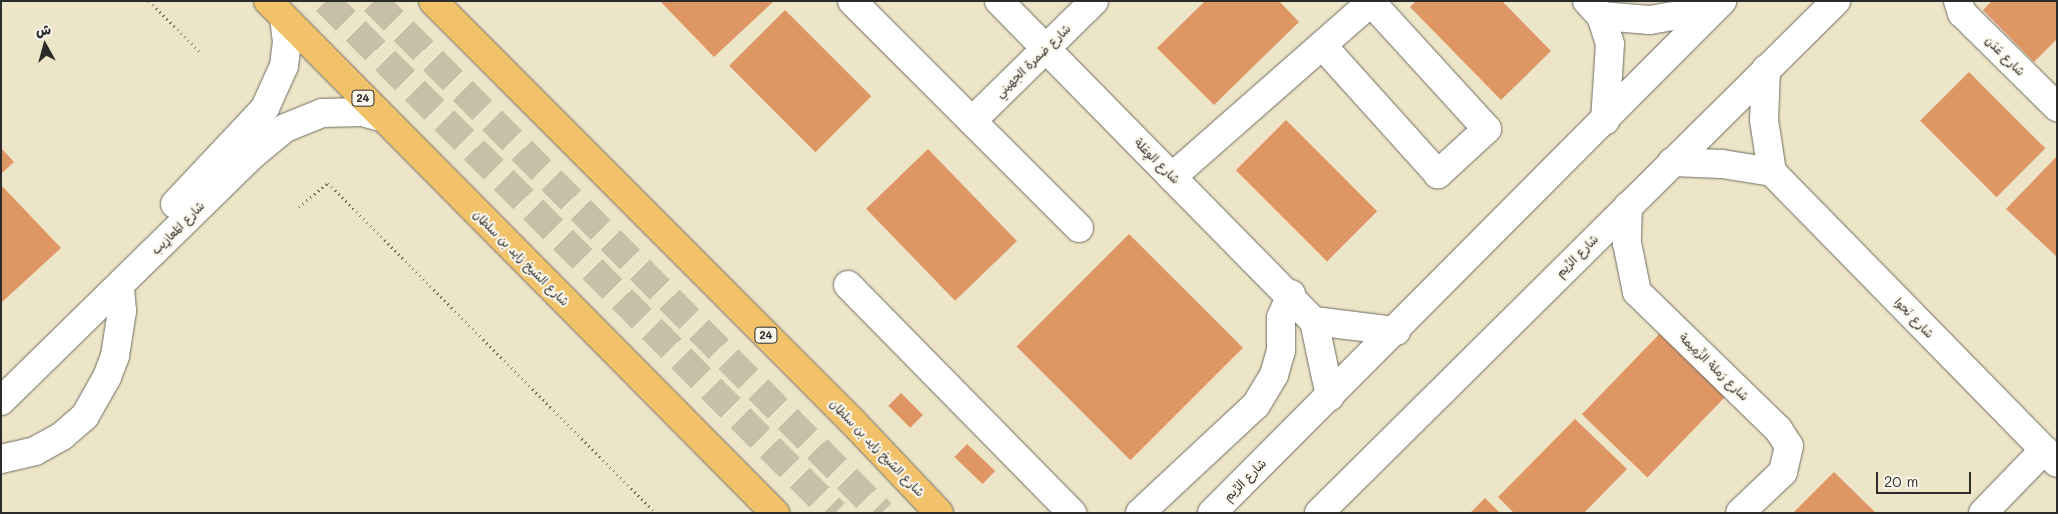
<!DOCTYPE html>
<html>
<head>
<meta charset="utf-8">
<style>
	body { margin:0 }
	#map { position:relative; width:2058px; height:514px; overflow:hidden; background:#ede5c7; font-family:Mali,"Playpen Sans Arabic",sans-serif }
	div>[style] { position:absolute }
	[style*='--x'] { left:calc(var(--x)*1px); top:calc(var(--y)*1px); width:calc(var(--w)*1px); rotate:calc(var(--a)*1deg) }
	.building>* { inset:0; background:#df9665; transform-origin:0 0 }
	.highway-tunnel>* { height:28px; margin-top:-14px; transform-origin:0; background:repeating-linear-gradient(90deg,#c6c0a8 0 28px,transparent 0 42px) }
	.path>* { height:3px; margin-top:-1.5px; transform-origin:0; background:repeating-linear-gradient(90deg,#6f6c62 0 1px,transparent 0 5px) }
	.roads { filter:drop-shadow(0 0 1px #6f6c62) drop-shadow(0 0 1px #6f6c62) }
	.minor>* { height:28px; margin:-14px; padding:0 14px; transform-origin:14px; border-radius:14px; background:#fff }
	.major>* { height:28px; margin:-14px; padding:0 14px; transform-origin:14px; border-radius:14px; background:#f2c26a }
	span { translate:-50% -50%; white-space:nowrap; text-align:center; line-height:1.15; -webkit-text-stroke:4.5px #fbf7ec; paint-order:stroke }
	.shield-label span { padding:1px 4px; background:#fbf7ec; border:1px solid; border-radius:4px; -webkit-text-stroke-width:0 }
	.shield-label { font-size:11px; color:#2b2b2b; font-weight:700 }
	.street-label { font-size:12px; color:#2b2b2b }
	.frame { position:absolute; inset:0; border:2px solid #2b2b2b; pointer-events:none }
	.north { position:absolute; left:20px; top:20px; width:50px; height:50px; -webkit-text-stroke:4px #fbf7ec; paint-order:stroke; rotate:353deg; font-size:14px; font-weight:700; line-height:20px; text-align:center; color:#2b2b2b }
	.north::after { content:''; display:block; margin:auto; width:18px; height:22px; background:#2b2b2b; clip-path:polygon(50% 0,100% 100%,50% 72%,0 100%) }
	.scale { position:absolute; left:1876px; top:472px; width:95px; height:22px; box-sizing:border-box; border:2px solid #2b2b2b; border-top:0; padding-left:6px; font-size:15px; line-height:18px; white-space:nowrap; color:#2b2b2b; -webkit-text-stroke:4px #fbf7ec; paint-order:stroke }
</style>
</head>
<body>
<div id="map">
	<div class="building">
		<i style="clip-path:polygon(660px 1px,774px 1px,714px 57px)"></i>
		<i style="clip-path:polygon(1205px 1px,1279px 1px,1299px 22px,1214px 105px,1157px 48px)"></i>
		<i style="clip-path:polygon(1416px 1px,1502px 1px,1551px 51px,1501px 100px,1410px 7px)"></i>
		<i style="clip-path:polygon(1992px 1px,2057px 1px,2057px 39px,2034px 62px,1983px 10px)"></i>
		<i style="left:785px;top:10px;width:122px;height:79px;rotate:45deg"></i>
		<i style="left:1969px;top:72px;width:108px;height:69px;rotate:45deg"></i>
		<i style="left:1286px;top:120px;width:129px;height:71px;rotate:45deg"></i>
		<i style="clip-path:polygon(1px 148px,14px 162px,1px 174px)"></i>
		<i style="left:928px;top:149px;width:128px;height:86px;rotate:46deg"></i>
		<i style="clip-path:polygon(2057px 156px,2057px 257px,2006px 209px)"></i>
		<i style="clip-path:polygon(1px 185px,61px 248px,1px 303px)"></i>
		<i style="left:1129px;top:234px;width:161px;height:159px;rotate:45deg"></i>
		<i style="left:1668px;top:325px;width:91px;height:124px;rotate:44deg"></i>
		<i style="left:901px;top:393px;width:31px;height:18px;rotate:45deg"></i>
		<i style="clip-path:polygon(1575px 419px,1627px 469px,1584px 513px,1514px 513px,1498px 497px)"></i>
		<i style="left:967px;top:444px;width:39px;height:18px;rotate:44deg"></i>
		<i style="clip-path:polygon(1834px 472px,1876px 513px,1793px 513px)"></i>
		<i style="clip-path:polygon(1485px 498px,1500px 513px,1470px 513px)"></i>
	</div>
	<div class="highway-tunnel">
		<i style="--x:326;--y:1;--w:722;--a:45.17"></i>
		<i style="--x:374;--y:1;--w:721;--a:45.28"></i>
	</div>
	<div class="path">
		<i style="--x:149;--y:1;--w:75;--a:45"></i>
		<i style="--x:299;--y:207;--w:38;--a:-40"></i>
		<i style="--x:328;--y:183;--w:465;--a:45.2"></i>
	</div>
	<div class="roads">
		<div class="minor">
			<i style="--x:852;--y:1;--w:321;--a:45"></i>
			<i style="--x:999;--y:1;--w:449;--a:45.5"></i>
			<i style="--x:1314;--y:321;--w:77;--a:78"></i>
			<i style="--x:1587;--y:1;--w:21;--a:47"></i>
			<i style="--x:1601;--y:16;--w:29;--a:72"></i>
			<i style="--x:1610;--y:44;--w:77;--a:93.7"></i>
			<i style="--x:1958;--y:1;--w:13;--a:72"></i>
			<i style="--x:1962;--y:13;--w:134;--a:44.7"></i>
			<i style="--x:1601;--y:16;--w:49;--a:4.7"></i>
			<i style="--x:1650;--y:20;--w:64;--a:-9.9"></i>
			<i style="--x:1766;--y:69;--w:51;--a:92.2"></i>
			<i style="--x:1764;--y:120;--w:53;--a:81.3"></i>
			<i style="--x:1772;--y:172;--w:407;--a:45.6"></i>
			<i style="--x:972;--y:121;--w:171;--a:-44.5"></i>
			<i style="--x:1672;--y:162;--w:50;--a:2.3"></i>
			<i style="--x:1722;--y:164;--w:51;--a:9.1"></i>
			<i style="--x:1172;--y:177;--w:265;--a:-41.3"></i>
			<i style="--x:1371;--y:2;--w:172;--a:47.6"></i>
			<i style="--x:1487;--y:129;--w:67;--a:137.4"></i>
			<i style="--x:1438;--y:174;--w:173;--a:-132"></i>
			<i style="--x:175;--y:204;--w:132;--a:-46.8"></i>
			<i style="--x:265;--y:108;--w:46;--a:-65.7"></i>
			<i style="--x:284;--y:66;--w:24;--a:-83"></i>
			<i style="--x:287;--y:42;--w:24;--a:-97"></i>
			<i style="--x:1628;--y:206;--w:37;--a:92"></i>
			<i style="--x:1627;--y:243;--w:50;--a:78.5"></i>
			<i style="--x:1637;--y:292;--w:197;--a:44.2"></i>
			<i style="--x:1778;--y:429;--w:20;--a:57"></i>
			<i style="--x:1789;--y:446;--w:27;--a:103"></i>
			<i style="--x:1783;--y:472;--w:59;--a:136.4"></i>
			<i style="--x:848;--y:285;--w:320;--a:45.5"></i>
			<i style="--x:1314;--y:321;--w:83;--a:7"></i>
			<i style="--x:1;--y:401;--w:349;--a:-44.4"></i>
			<i style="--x:250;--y:157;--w:45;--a:-39.6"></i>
			<i style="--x:285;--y:128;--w:40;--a:-22"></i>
			<i style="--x:322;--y:113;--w:40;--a:-1.4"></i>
			<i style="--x:362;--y:112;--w:20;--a:15"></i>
			<i style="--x:1;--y:459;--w:35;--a:-13"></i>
			<i style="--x:35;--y:451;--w:31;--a:-29"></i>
			<i style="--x:62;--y:436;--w:30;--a:-41"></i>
			<i style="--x:85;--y:416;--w:45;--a:-60.6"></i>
			<i style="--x:107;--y:377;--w:22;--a:-69"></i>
			<i style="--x:115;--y:356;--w:46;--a:-81.2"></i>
			<i style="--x:122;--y:311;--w:24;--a:-95"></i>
			<i style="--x:1140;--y:513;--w:158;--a:-43"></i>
			<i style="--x:1256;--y:405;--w:35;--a:-59"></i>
			<i style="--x:1274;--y:375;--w:25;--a:-74"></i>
			<i style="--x:1281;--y:351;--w:33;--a:-90"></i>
			<i style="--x:1281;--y:318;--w:26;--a:-67"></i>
			<i style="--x:1212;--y:513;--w:723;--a:-45.11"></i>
			<i style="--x:1319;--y:513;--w:728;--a:-44.72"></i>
			<i style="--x:1983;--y:513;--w:88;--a:-45.9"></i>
		</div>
		<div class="major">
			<i style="--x:268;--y:1;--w:721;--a:45.28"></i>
			<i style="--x:433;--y:1;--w:595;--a:45.07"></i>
			<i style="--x:853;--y:422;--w:125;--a:46.6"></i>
		</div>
	</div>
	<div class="shield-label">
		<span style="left:363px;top:98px">24</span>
		<span style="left:766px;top:335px">24</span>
	</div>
	<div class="street-label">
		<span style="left:2005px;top:56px;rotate:45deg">شارع عَدَن</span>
		<span style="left:1033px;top:61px;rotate:-44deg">شارع ضمرة الجهيني</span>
		<span style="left:1157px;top:161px;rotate:45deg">شارع الوِعَلة</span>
		<span style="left:178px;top:228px;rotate:-45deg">شارع المَعازِيب</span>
		<span style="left:1577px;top:256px;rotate:-45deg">شارع الرِّيم</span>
		<span style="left:521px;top:258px;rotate:45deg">شارع الشيخ زايد بن سلطان</span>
		<span style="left:1914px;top:318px;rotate:46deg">شارع نَحوا</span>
		<span style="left:1714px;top:367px;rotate:44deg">شارع رَملة الزِّمِيمة</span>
		<span style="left:877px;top:448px;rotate:46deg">شارع الشيخ زايد بن سلطان</span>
		<span style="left:1245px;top:480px;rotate:-45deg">شارع الرِّيم</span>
	</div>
	<div class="frame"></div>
	<div class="north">ش</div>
	<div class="scale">20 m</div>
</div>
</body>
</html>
